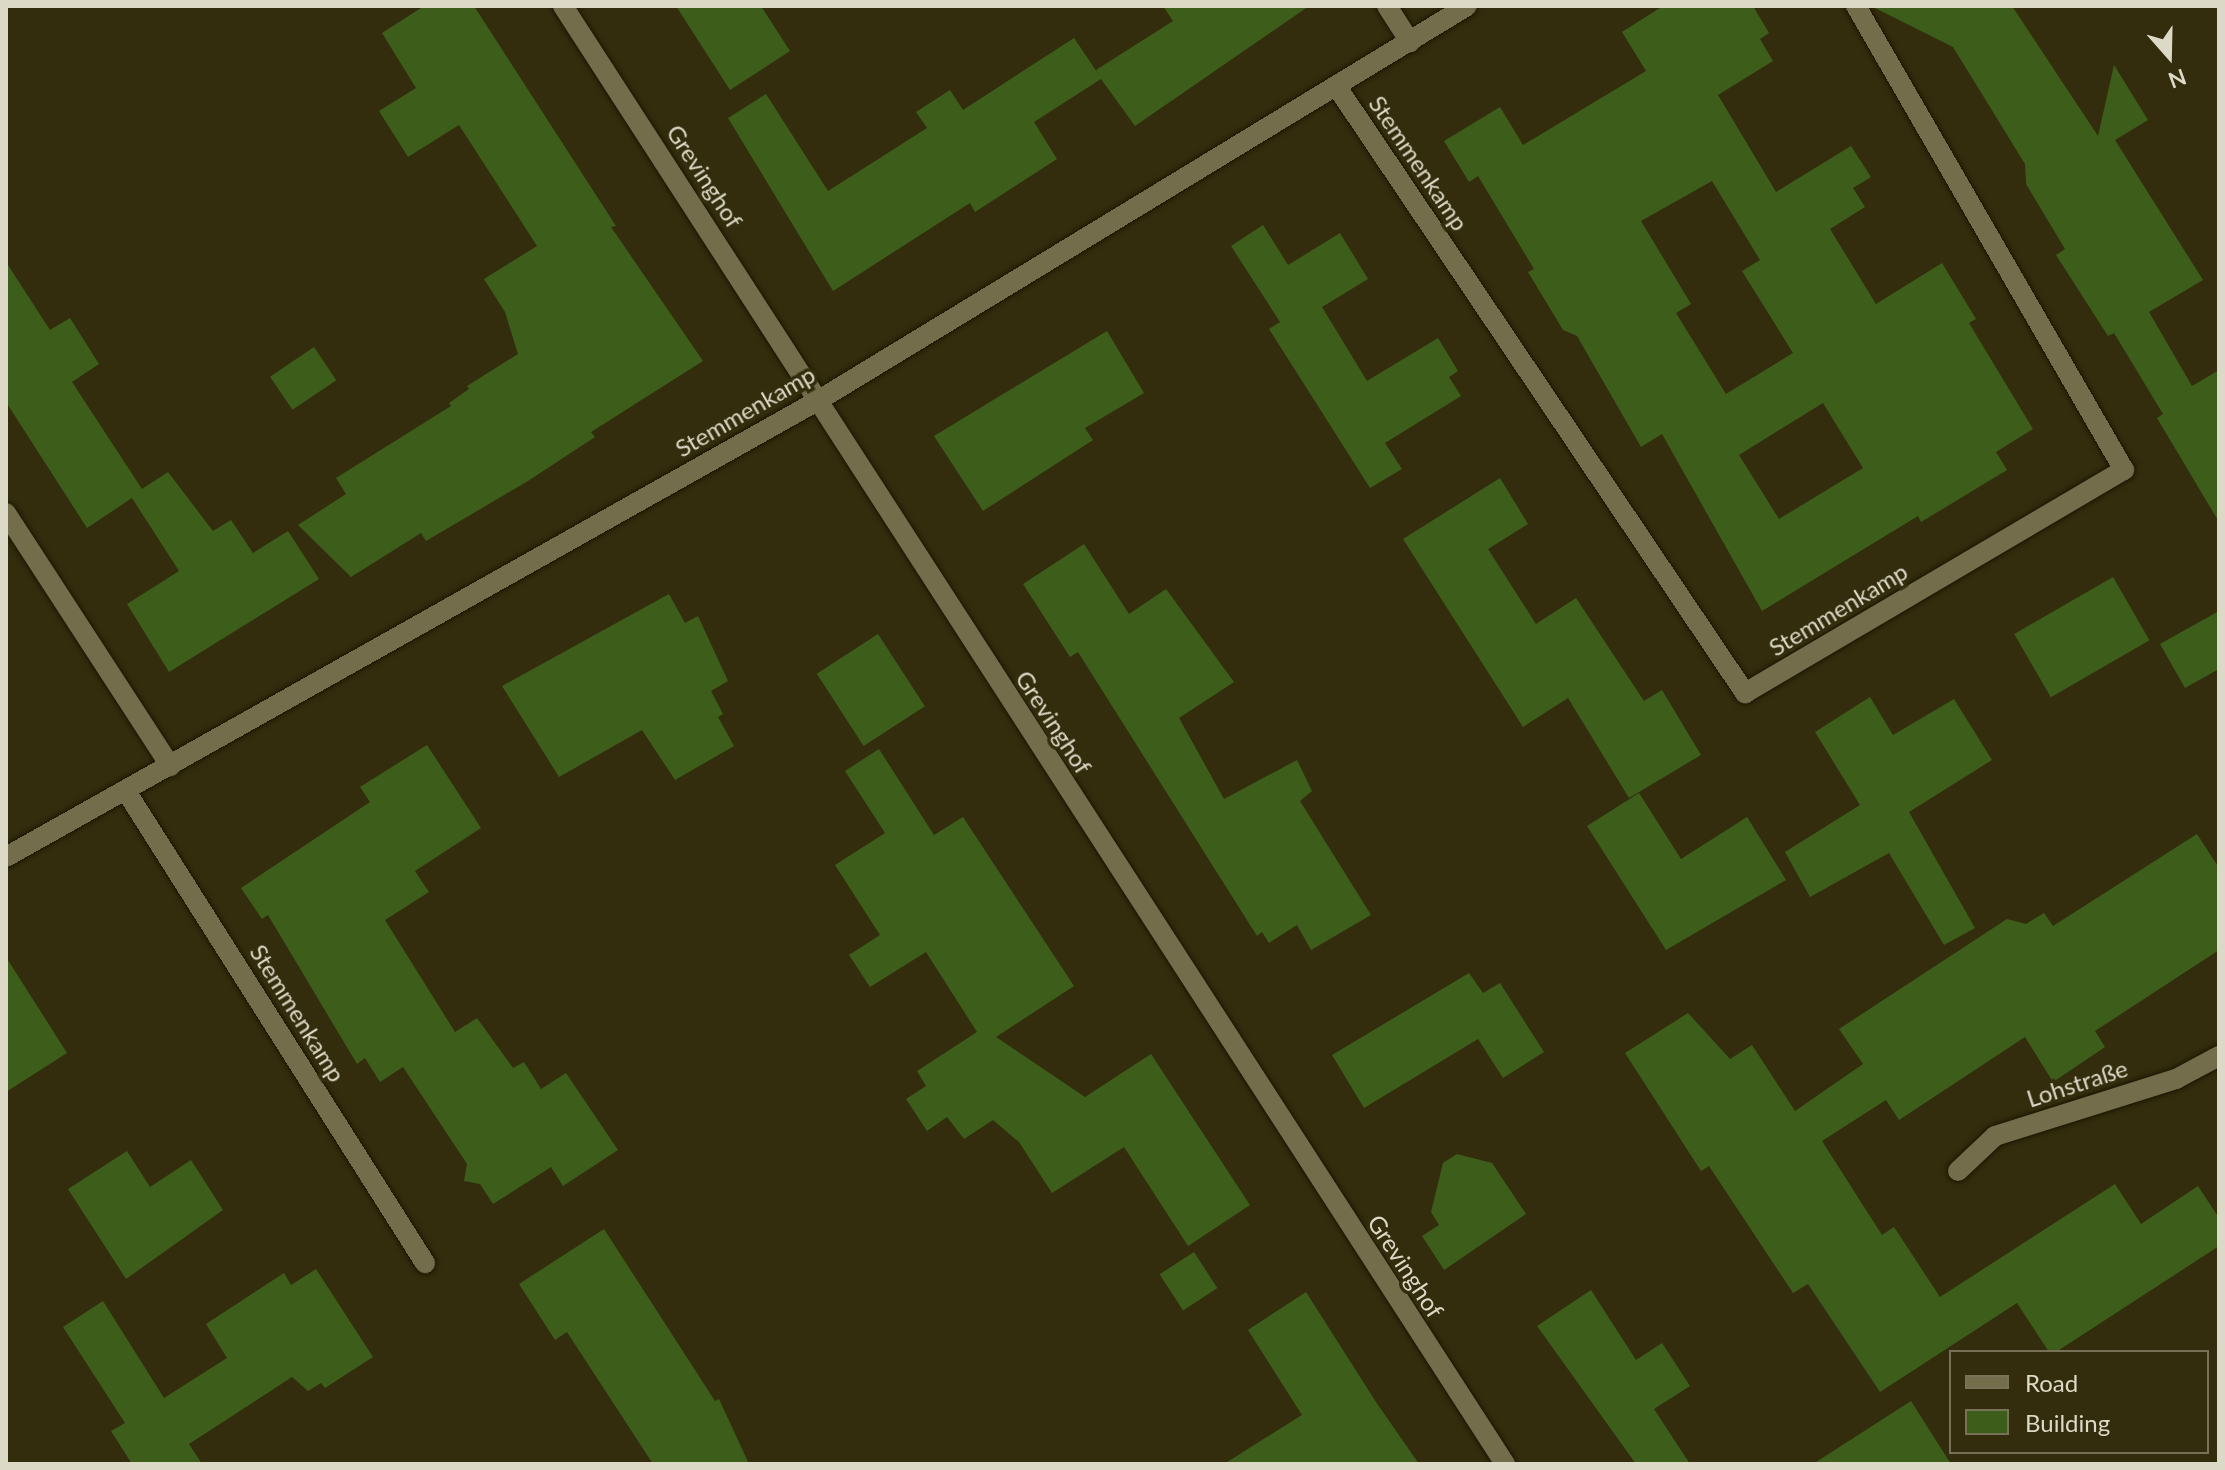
<!DOCTYPE html>
<html>
<head>
<meta charset="utf-8">
<style>
	body { margin:0 }
	#map { position:relative; width:2225px; height:1470px; overflow:hidden; background:#332d0d; font-family:Lato,sans-serif }
	div>[style] { position:absolute }
	[style*='--x'] { left:calc(var(--x)*1px); top:calc(var(--y)*1px); width:calc(var(--w)*1px); rotate:calc(var(--a)*1deg) }
	.building>* { inset:0; background:#3c5e1a; transform-origin:0 0 }
	.roads { filter:drop-shadow(0 0 2px #1b1500) drop-shadow(0 0 2px #1b1500) }
	.minor>* { height:20px; margin:-10px; padding:0 10px; transform-origin:10px; border-radius:10px; background:#736d4c }
	span { translate:-50% -50%; white-space:nowrap; text-align:center; line-height:1.15; -webkit-text-stroke:7px #332d0d; paint-order:stroke }
	.street-label { font-size:24px; color:#dcd9c7 }
	.frame { position:absolute; inset:0; border:8px solid #dcd9c7; pointer-events:none }
	.legend { position:absolute; left:1949px; top:1350px; width:260px; height:104px; box-sizing:border-box; background:#332d0d; border:2px solid #777257; margin:0; padding:10px 14px; list-style:none; font-size:24px; color:#dcd9c7 }
	.legend li { display:flex; align-items:center; gap:16px; height:40px }
	.legend b { width:40px; border:2px solid #777257 }
	.north { position:absolute; left:2129px; top:16px; width:80px; height:80px; -webkit-text-stroke:6px #332d0d; paint-order:stroke; rotate:160deg; font-size:22px; font-weight:700; line-height:32px; text-align:center; color:#dcd9c7 }
	.north::after { content:''; display:block; margin:auto; width:28px; height:36px; background:#dcd9c7; clip-path:polygon(50% 0,100% 100%,50% 72%,0 100%) }
</style>
</head>
<body>
<div id="map">
	<div class="building">
		<i style="clip-path:polygon(424px 6px,474px 6px,616px 226px,611px 227px,703px 361px,591px 432px,595px 437px,528px 481px,426px 541px,421px 533px,351px 577px,298px 525px,346px 494px,336px 478px,451px 406px,449px 403px,469px 389px,467px 386px,518px 354px,505px 312px,484px 279px,537px 246px,459px 125px,408px 157px,379px 111px,416px 88px,382px 33px)"></i>
		<i style="clip-path:polygon(676px 6px,761px 6px,790px 51px,730px 90px)"></i>
		<i style="clip-path:polygon(1163px 6px,1309px 6px,1135px 126px,1101px 79px,1034px 122px,1057px 159px,975px 212px,970px 203px,833px 291px,728px 118px,766px 94px,828px 191px,927px 128px,916px 112px,950px 90px,963px 110px,1074px 38px,1099px 75px,1096px 70px,1173px 21px)"></i>
		<i style="clip-path:polygon(evenodd,1663px 6px,1753px 6px,1769px 33px,1760px 39px,1773px 61px,1718px 95px,1776px 192px,1851px 146px,1871px 177px,1853px 188px,1865px 207px,1830px 229px,1876px 304px,1942px 263px,1976px 319px,1969px 323px,2033px 429px,1996px 452px,2007px 470px,1921px 522px,1918px 516px,1762px 611px,1662px 434px,1641px 447px,1577px 336px,1563px 330px,1528px 272px,1534px 269px,1478px 176px,1469px 182px,1444px 141px,1500px 107px,1523px 145px,1646px 71px,1622px 32px,1663px 6px,1712px 181px,1760px 260px,1742px 271px,1793px 353px,1726px 394px,1676px 313px,1691px 304px,1641px 221px,1712px 181px,1663px 6px,1823px 403px,1863px 468px,1779px 519px,1739px 455px,1823px 403px)"></i>
		<i style="clip-path:polygon(1871px 6px,2012px 6px,2098px 136px,2114px 65px,2148px 120px,2115px 140px,2203px 280px,2149px 312px,2192px 386px,2219px 370px,2219px 522px,2157px 418px,2163px 414px,2114px 333px,2108px 336px,2056px 255px,2065px 249px,2026px 184px,2025px 164px,1953px 47px)"></i>
		<i style="clip-path:polygon(1263px 225px,1288px 265px,1340px 233px,1368px 279px,1322px 307px,1367px 381px,1438px 338px,1458px 371px,1449px 377px,1461px 396px,1385px 443px,1402px 469px,1370px 488px,1269px 329px,1280px 322px,1231px 246px)"></i>
		<i style="clip-path:polygon(6px 262px,50px 330px,70px 318px,99px 364px,72px 382px,142px 489px,168px 472px,213px 531px,231px 520px,253px 553px,288px 531px,319px 579px,169px 672px,127px 604px,179px 571px,132px 498px,87px 528px,6px 402px)"></i>
		<i style="clip-path:polygon(1107px 331px,1144px 393px,1085px 428px,1093px 440px,983px 511px,934px 436px)"></i>
		<i style="left:314px;top:347px;width:40px;height:53px;rotate:56deg"></i>
		<i style="clip-path:polygon(1500px 478px,1528px 524px,1488px 549px,1536px 624px,1576px 598px,1644px 701px,1662px 690px,1701px 755px,1629px 798px,1568px 698px,1523px 727px,1403px 539px)"></i>
		<i style="clip-path:polygon(1084px 544px,1129px 614px,1166px 589px,1234px 682px,1179px 718px,1224px 799px,1297px 760px,1312px 791px,1300px 801px,1371px 915px,1311px 950px,1297px 925px,1269px 943px,1262px 932px,1257px 936px,1078px 652px,1070px 657px,1023px 584px)"></i>
		<i style="left:2113px;top:577px;width:73px;height:114px;rotate:60deg"></i>
		<i style="clip-path:polygon(669px 594px,685px 623px,698px 616px,728px 681px,711px 691px,723px 714px,718px 717px,734px 746px,675px 780px,642px 730px,559px 777px,502px 686px)"></i>
		<i style="clip-path:polygon(2219px 611px,2219px 669px,2185px 688px,2160px 644px)"></i>
		<i style="left:878px;top:634px;width:86px;height:73px;rotate:57deg"></i>
		<i style="clip-path:polygon(1870px 697px,1893px 735px,1954px 699px,1992px 760px,1909px 812px,1975px 928px,1944px 945px,1889px 853px,1810px 897px,1785px 852px,1860px 805px,1815px 732px)"></i>
		<i style="clip-path:polygon(427px 745px,481px 828px,415px 871px,429px 892px,385px 920px,455px 1032px,477px 1018px,513px 1068px,524px 1062px,541px 1089px,566px 1073px,618px 1150px,563px 1186px,551px 1167px,493px 1204px,480px 1184px,464px 1181px,467px 1164px,403px 1067px,380px 1082px,365px 1058px,357px 1064px,268px 915px,262px 919px,241px 888px,370px 802px,360px 787px)"></i>
		<i style="clip-path:polygon(879px 749px,934px 835px,963px 817px,1074px 986px,996px 1037px,1085px 1097px,1151px 1054px,1250px 1205px,1188px 1246px,1124px 1147px,1052px 1193px,1019px 1142px,993px 1120px,964px 1139px,947px 1117px,927px 1131px,906px 1099px,926px 1086px,917px 1071px,977px 1032px,926px 952px,870px 987px,849px 955px,880px 935px,835px 865px,885px 833px,845px 771px)"></i>
		<i style="clip-path:polygon(1639px 793px,1681px 859px,1747px 817px,1786px 880px,1666px 950px,1587px 826px)"></i>
		<i style="clip-path:polygon(2197px 834px,2219px 868px,2219px 950px,2095px 1031px,2105px 1047px,2053px 1082px,2025px 1037px,1899px 1120px,1886px 1100px,1822px 1141px,1882px 1235px,1894px 1227px,1940px 1297px,2115px 1184px,2141px 1224px,2198px 1186px,2219px 1218px,2219px 1246px,2056px 1352px,2049px 1352px,2017px 1303px,1880px 1392px,1808px 1284px,1793px 1293px,1709px 1166px,1701px 1171px,1625px 1053px,1688px 1013px,1730px 1059px,1752px 1045px,1795px 1111px,1863px 1064px,1839px 1029px,2007px 919px,2026px 924px,2044px 913px,2053px 926px)"></i>
		<i style="clip-path:polygon(6px 957px,67px 1053px,6px 1092px)"></i>
		<i style="clip-path:polygon(1469px 973px,1483px 993px,1500px 983px,1544px 1052px,1503px 1078px,1478px 1039px,1364px 1108px,1332px 1055px)"></i>
		<i style="clip-path:polygon(127px 1151px,150px 1187px,191px 1160px,223px 1210px,126px 1279px,68px 1189px)"></i>
		<i style="clip-path:polygon(1457px 1154px,1492px 1163px,1526px 1214px,1444px 1270px,1422px 1236px,1439px 1225px,1431px 1212px,1443px 1163px)"></i>
		<i style="clip-path:polygon(604px 1229px,715px 1401px,719px 1399px,749px 1464px,653px 1464px,567px 1332px,555px 1340px,519px 1284px)"></i>
		<i style="left:1194px;top:1252px;width:43px;height:41px;rotate:57deg"></i>
		<i style="clip-path:polygon(316px 1269px,373px 1357px,325px 1388px,321px 1383px,308px 1391px,292px 1377px,189px 1444px,202px 1464px,132px 1464px,111px 1431px,125px 1423px,63px 1327px,103px 1301px,164px 1398px,227px 1358px,206px 1324px,284px 1273px,291px 1285px)"></i>
		<i style="clip-path:polygon(1591px 1290px,1636px 1360px,1662px 1343px,1690px 1386px,1654px 1409px,1690px 1464px,1636px 1464px,1537px 1326px)"></i>
		<i style="clip-path:polygon(1306px 1292px,1376px 1402px,1419px 1464px,1224px 1464px,1302px 1415px,1248px 1330px)"></i>
		<i style="clip-path:polygon(1911px 1401px,1951px 1464px,1813px 1464px)"></i>
	</div>
	<div class="roads">
		<div class="minor">
			<i style="--x:563;--y:6;--w:1736;--a:57.13"></i>
			<i style="--x:1387;--y:6;--w:43;--a:57.4"></i>
			<i style="--x:1337;--y:87;--w:731;--a:56.05"></i>
			<i style="--x:1745;--y:693;--w:440;--a:-30.5"></i>
			<i style="--x:2124;--y:470;--w:536;--a:-120.01"></i>
			<i style="--x:6;--y:513;--w:302;--a:57"></i>
			<i style="--x:126;--y:791;--w:559;--a:57.65"></i>
			<i style="--x:6;--y:857;--w:933;--a:-29.34"></i>
			<i style="--x:819;--y:400;--w:758;--a:-31.3"></i>
			<i style="--x:1958;--y:1171;--w:51;--a:-43.4"></i>
			<i style="--x:1995;--y:1136;--w:190;--a:-17.5"></i>
			<i style="--x:2176;--y:1079;--w:49;--a:-28.1"></i>
		</div>
	</div>
	<div class="street-label">
		<span style="left:1419px;top:163px;rotate:56deg">Stemmenkamp</span>
		<span style="left:705px;top:176px;rotate:57deg">Grevinghof</span>
		<span style="left:745px;top:411px;rotate:-30deg">Stemmenkamp</span>
		<span style="left:1838px;top:609px;rotate:-31deg">Stemmenkamp</span>
		<span style="left:1054px;top:722px;rotate:57deg">Grevinghof</span>
		<span style="left:298px;top:1013px;rotate:58deg">Stemmenkamp</span>
		<span style="left:2077px;top:1083px;rotate:-18deg">Lohstraße</span>
		<span style="left:1406px;top:1266px;rotate:57deg">Grevinghof</span>
	</div>
	<div class="frame"></div>
	<ul class="legend">
	<li><b style="height:10px;background:#736d4c"></b>Road</li>
	<li><b style="height:22px;background:#3c5e1a"></b>Building</li>
	</ul>
	<div class="north">N</div>
</div>
</body>
</html>
